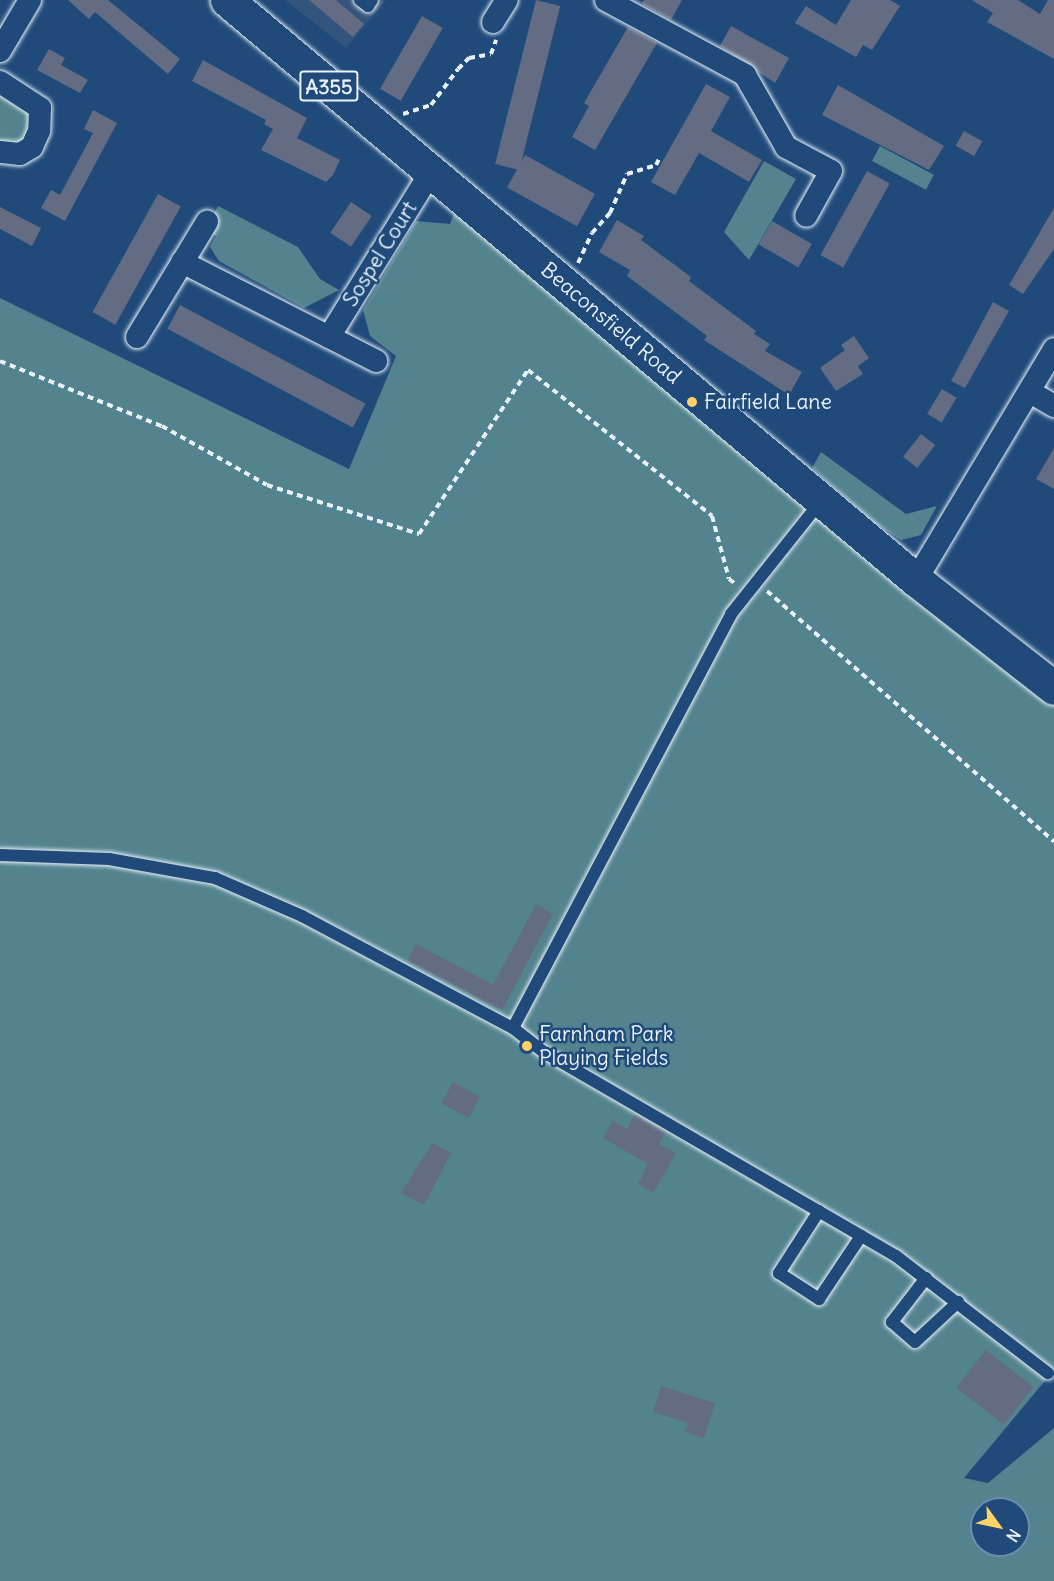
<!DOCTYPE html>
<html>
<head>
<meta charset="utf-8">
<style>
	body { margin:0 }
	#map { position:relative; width:1054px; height:1581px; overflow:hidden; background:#1f4a7a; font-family:Delius,sans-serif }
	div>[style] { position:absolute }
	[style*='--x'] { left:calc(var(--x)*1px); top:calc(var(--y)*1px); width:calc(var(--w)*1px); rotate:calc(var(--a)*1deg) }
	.built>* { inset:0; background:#33547d }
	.green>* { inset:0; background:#52838e; transform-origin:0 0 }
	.building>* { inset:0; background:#636c83; transform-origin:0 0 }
	.path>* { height:4px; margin-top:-2px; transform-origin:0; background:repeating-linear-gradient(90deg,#e8f1f8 0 6px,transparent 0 10.5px) }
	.roads { filter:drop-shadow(0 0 2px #e8f1f8) drop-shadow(0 0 2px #e8f1f8) }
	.service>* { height:12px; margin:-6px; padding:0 6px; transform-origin:6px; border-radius:6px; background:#1f4a7a }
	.minor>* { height:22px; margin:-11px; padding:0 11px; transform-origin:11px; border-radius:11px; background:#1f4a7a }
	.primary>* { height:33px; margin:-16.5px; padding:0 16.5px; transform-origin:16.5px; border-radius:16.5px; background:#1f4a7a }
	.dots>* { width:16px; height:16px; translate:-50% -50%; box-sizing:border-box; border:3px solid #1f4a7a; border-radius:50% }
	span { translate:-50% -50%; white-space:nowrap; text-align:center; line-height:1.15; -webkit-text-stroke:5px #1f4a7a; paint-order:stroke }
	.shield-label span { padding:2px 4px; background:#1f4a7a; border:2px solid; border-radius:4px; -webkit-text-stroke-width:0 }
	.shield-label { font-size:20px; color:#e8f1f8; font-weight:700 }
	.street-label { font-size:21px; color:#e8f1f8 }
	.poi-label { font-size:21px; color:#e8f1f8 }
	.left { translate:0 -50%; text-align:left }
	.north { position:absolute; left:970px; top:1497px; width:60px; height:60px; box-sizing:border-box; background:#1f4a7a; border:2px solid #6f8dac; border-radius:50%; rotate:123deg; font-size:16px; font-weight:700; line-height:24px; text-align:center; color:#e8f1f8 }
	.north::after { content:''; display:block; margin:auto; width:21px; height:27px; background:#ffd166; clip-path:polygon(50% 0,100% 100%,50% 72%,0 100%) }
</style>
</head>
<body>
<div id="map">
	<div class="built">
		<i style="clip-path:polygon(386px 0,346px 48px,286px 1px,287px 0)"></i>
	</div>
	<div class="green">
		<i style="clip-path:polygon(0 94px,27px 111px,31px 119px,31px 132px,20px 147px,0 144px)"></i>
		<i style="left:880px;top:146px;width:61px;height:17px;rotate:28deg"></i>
		<i style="clip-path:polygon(764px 161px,796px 179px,749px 260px,724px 232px)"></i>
		<i style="clip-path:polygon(218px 206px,298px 247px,320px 279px,339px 290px,304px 308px,219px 261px,210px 247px,216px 236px,205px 230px)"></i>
		<i style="clip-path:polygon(evenodd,456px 208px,1054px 702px,1054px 1370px,964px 1478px,988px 1483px,1054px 1428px,1054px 1581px,0 1581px,0 298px,349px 469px,396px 356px,370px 336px,363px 310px,416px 221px,450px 224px,456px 208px,982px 1509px,1018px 1509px,1018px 1545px,982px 1545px,982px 1509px)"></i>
		<i style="clip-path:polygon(821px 452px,906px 514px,937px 506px,921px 535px,901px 540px,875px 523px,812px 468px)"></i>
	</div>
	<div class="building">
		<i style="clip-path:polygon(68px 0,108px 0,180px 59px,168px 74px,95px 12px,89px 19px)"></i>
		<i style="clip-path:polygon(309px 0,336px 0,364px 24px,353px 37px)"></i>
		<i style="left:536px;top:0;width:25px;height:169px;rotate:14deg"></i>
		<i style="clip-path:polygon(644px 0,682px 0,671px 20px,642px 4px)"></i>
		<i style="clip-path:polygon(851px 0,890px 0,900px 6px,872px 50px,863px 45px,856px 57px,795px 23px,806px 6px,836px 25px)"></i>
		<i style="clip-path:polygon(972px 0,1018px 0,1040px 14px,1048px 0,1054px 0,1054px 59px,987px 22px,993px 13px)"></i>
		<i style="left:422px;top:16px;width:24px;height:84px;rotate:30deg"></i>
		<i style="clip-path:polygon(731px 26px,789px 58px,775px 83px,720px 46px)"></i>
		<i style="clip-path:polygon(628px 27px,657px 43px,595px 150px,572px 137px,589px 106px,584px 103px)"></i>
		<i style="clip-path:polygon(49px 49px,65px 58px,61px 65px,88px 80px,80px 93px,37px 70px)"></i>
		<i style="clip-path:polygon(203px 60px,307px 118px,297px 138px,340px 160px,333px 175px,326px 182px,261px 150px,273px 129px,264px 124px,266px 120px,192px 81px)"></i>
		<i style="clip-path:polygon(706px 84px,730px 97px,711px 131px,762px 160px,749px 182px,699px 153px,675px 195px,651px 182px)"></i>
		<i style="clip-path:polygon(838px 85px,944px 146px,929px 170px,822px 115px)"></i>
		<i style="clip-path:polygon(93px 110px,117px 123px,65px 221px,41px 208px,51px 190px,60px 195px,93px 133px,84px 129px)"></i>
		<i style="left:964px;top:131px;width:21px;height:17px;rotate:29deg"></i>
		<i style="left:525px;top:155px;width:80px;height:37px;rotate:29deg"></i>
		<i style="left:867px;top:171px;width:26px;height:96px;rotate:29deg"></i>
		<i style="left:158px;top:194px;width:26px;height:135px;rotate:29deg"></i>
		<i style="left:351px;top:202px;width:25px;height:37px;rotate:34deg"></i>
		<i style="clip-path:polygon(0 207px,41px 228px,32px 246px,0 229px)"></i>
		<i style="clip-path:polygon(1054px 208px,1054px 249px,1023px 294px,1009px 285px)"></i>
		<i style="clip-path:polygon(617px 220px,644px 236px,641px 240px,691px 277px,689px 281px,756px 331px,754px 334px,770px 344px,765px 351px,802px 372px,789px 395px,704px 340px,707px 336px,627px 276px,630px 270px,599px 252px)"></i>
		<i style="left:772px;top:221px;width:46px;height:27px;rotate:30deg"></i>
		<i style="clip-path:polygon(993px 302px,1009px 311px,965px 388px,951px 381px)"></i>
		<i style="left:180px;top:305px;width:210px;height:27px;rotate:28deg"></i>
		<i style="clip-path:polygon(854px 336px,869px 358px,858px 366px,863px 374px,836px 391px,820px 368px,845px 350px,841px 345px)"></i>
		<i style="left:942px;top:389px;width:17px;height:29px;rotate:31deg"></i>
		<i style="left:921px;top:434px;width:18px;height:29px;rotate:38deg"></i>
		<i style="clip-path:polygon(1054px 448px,1054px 489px,1036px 479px)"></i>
		<i style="clip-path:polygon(536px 904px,553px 914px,502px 1010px,407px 960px,416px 944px,493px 985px)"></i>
		<i style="left:453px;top:1082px;width:31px;height:24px;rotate:29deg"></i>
		<i style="clip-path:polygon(635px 1114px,666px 1132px,659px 1144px,676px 1153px,653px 1193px,638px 1184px,648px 1164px,603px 1138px,613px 1121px,627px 1129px)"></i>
		<i style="clip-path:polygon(432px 1143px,451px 1153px,424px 1205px,401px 1193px)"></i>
		<i style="left:986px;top:1350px;width:60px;height:48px;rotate:38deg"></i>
		<i style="clip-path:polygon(661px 1386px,715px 1403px,704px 1438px,685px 1432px,689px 1423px,653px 1412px)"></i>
	</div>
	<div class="path">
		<i style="--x:403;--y:114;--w:29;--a:-18"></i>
		<i style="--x:431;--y:105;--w:45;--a:-53.1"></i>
		<i style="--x:458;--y:69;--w:16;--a:-45"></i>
		<i style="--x:469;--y:58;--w:22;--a:-10"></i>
		<i style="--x:491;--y:54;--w:15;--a:-70"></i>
		<i style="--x:578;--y:263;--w:33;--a:-65"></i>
		<i style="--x:592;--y:233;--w:27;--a:-48"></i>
		<i style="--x:610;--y:213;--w:43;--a:-66.4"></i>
		<i style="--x:627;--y:174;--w:30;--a:-17"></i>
		<i style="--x:656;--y:165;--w:7;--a:-63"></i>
		<i style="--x:0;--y:361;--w:175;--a:21.9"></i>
		<i style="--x:162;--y:426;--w:120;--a:29.3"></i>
		<i style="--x:267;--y:485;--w:160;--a:17.9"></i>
		<i style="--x:419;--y:534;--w:197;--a:-56.4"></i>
		<i style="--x:528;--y:370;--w:235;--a:38.4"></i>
		<i style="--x:712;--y:516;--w:65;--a:74.9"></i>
		<i style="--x:729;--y:579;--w:10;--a:37"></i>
		<i style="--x:767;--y:591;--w:381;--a:41.1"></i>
	</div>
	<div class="roads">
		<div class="service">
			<i style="--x:360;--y:0;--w:10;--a:37"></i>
			<i style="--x:368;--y:6;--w:7;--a:-56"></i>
			<i style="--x:0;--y:855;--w:109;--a:2.1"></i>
			<i style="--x:109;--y:859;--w:108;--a:10.2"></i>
			<i style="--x:215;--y:878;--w:95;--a:23.6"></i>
			<i style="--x:302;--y:916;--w:239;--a:28"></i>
			<i style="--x:513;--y:1028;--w:39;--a:38"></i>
			<i style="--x:544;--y:1052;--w:407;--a:30.1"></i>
			<i style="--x:896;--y:1256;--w:192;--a:37.6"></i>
			<i style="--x:513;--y:1028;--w:468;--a:-62.2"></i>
			<i style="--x:731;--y:614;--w:143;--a:-51.5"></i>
			<i style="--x:819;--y:1211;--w:74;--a:122.8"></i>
			<i style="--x:779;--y:1273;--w:48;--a:33"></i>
			<i style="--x:819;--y:1299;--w:76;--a:-56.3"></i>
			<i style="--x:926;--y:1278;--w:56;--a:127.7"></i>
			<i style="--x:892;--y:1322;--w:30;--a:41"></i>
			<i style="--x:915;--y:1342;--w:59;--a:-42.9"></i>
		</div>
		<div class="minor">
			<i style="--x:606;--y:0;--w:158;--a:28.3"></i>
			<i style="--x:745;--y:75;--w:83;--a:60.3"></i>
			<i style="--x:786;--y:147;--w:51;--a:28.1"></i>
			<i style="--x:831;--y:171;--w:51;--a:119.1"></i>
			<i style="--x:493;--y:22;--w:26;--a:-58"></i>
			<i style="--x:0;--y:51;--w:59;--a:-59.5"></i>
			<i style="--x:0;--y:82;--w:48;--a:33"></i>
			<i style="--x:40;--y:108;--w:23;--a:92"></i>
			<i style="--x:39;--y:131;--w:17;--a:114"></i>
			<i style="--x:32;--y:147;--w:14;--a:150"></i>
			<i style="--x:20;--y:154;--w:20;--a:-174"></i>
			<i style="--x:182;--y:262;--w:218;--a:27"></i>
			<i style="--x:137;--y:337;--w:135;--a:-58.7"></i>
			<i style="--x:329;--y:337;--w:194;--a:-58.3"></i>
			<i style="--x:1030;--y:392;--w:28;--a:30"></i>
			<i style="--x:916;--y:580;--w:269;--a:-59.1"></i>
		</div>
		<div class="primary">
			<i style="--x:227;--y:0;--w:901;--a:40.09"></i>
			<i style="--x:916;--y:580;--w:175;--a:38"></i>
		</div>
	</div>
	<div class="dots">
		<i style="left:692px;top:402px;background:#ffd166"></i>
		<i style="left:527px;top:1046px;background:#ffd166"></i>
	</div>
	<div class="shield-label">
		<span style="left:329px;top:86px">A355</span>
	</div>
	<div class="street-label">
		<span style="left:380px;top:254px;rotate:-58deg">Sospel Court</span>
		<span style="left:611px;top:323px;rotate:40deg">Beaconsfield Road</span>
	</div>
	<div class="poi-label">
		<span class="left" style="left:704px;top:402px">Fairfield Lane</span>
		<span class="left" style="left:539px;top:1046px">Farnham Park<br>Playing Fields</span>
	</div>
	<div class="north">N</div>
</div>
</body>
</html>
